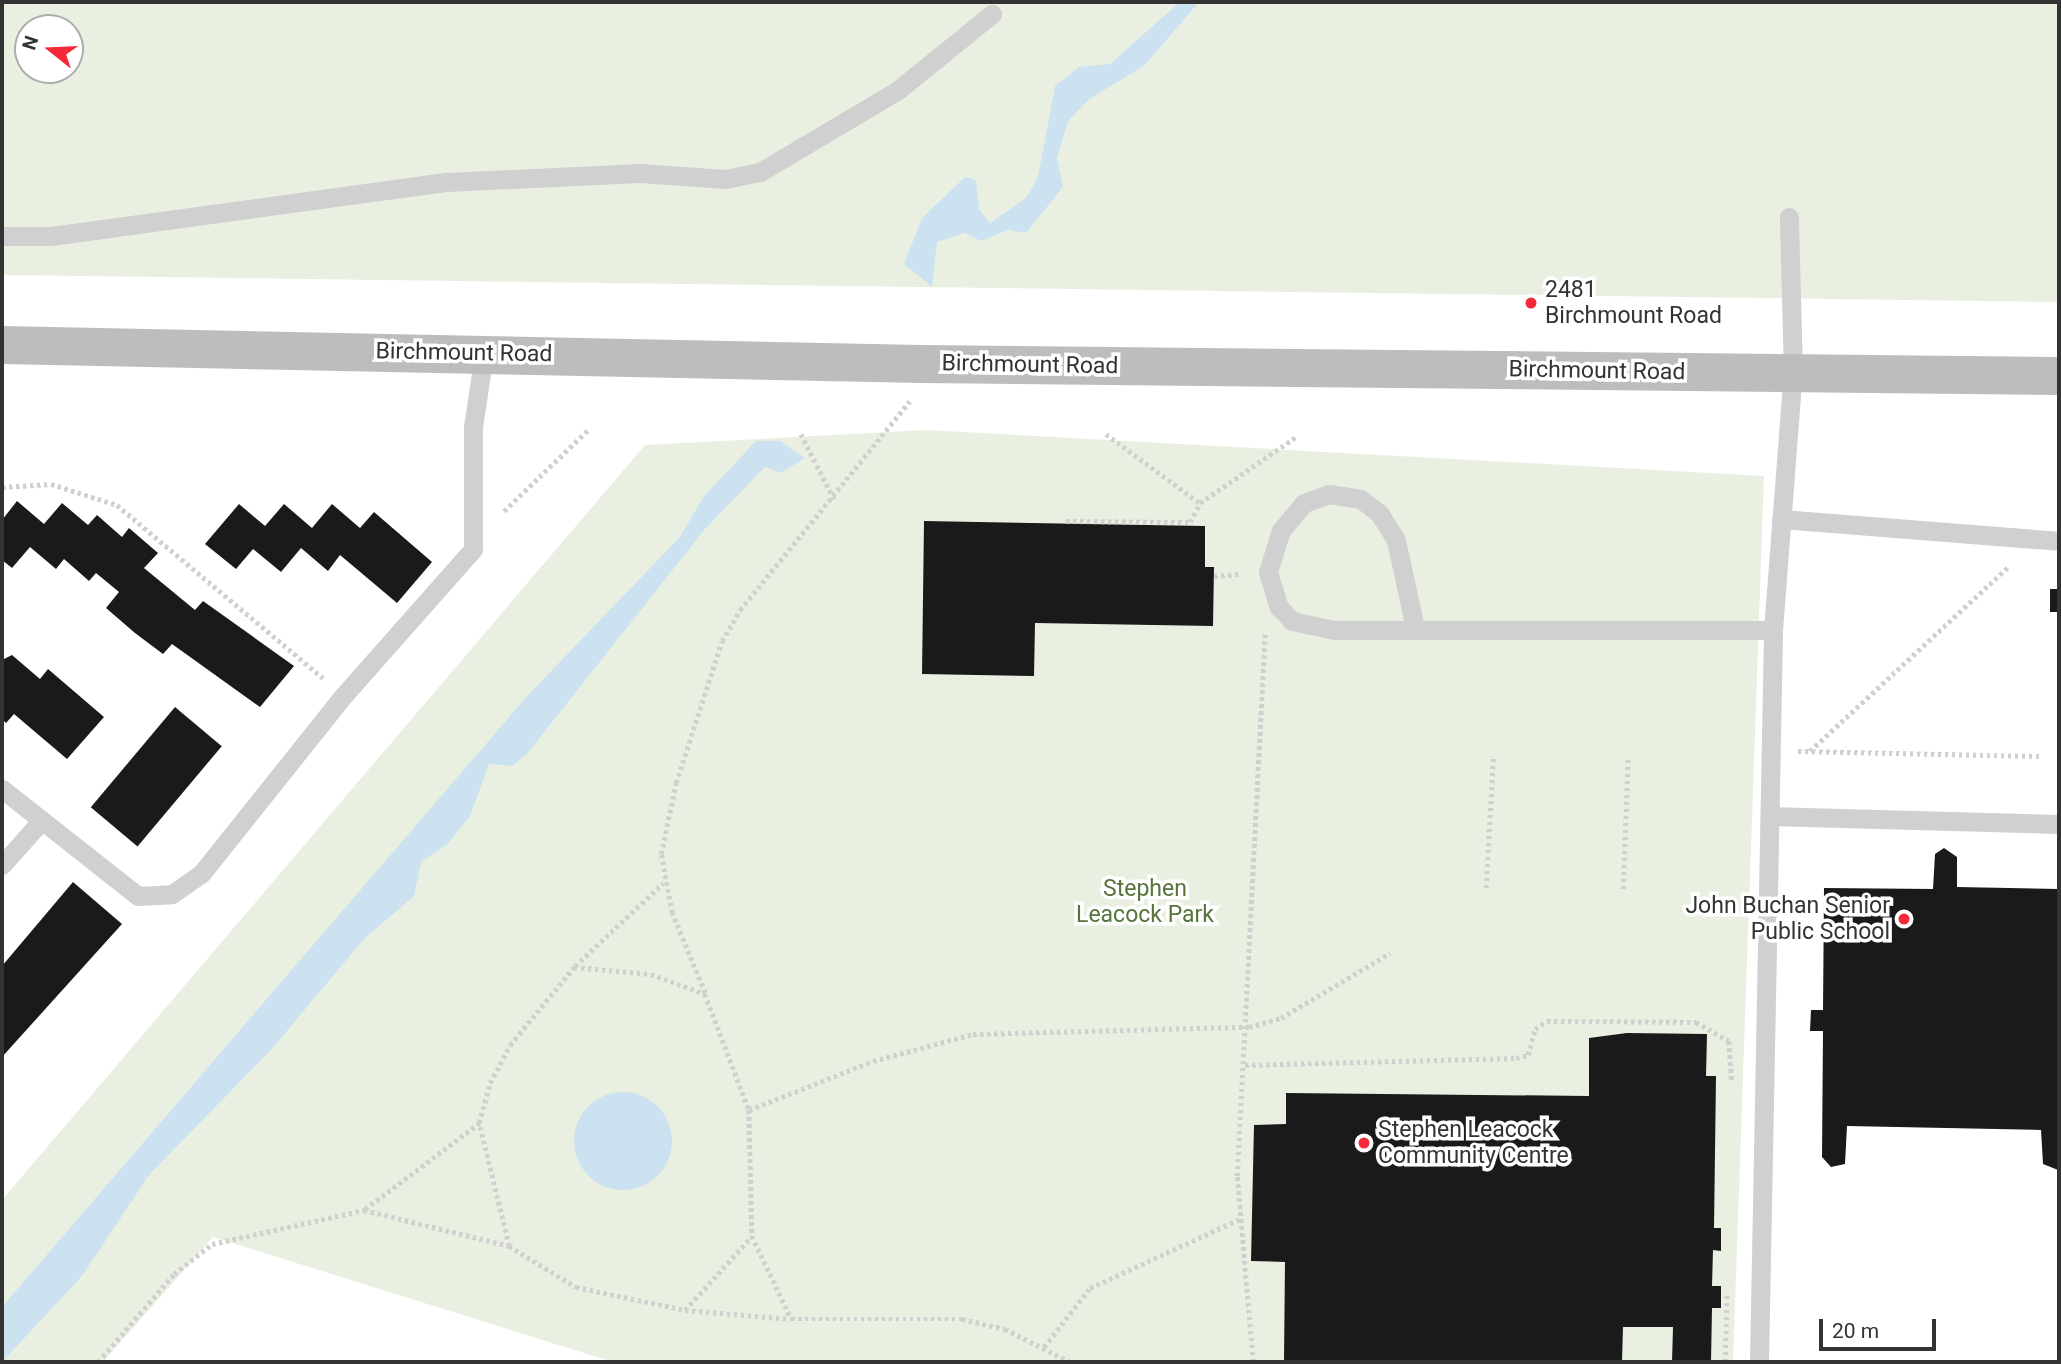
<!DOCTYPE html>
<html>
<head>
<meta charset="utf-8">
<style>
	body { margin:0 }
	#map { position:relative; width:2061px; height:1364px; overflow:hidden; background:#fff; font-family:Roboto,sans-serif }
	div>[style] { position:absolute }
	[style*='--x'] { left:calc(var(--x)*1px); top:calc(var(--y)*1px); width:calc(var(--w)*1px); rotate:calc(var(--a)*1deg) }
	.green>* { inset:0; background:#e9f0e1 }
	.water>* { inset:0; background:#cce2f1 }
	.round { border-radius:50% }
	.building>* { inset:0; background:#1a1a1a; transform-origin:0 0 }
	.path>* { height:4.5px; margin-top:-2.25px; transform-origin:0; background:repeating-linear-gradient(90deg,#d0d0d0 0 3.5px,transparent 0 7px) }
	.lane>* { height:19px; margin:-9.5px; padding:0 9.5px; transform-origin:9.5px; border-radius:9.5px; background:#d0d0d0 }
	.secondary>* { height:38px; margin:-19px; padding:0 19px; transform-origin:19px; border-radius:19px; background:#bdbdbd }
	.dots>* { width:19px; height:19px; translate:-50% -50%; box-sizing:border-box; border:4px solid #fff; border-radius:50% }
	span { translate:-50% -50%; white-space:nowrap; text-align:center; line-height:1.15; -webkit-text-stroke:7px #fff; paint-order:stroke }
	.poi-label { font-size:23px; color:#333 }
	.left { translate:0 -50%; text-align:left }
	.right { translate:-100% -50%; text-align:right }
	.street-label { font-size:23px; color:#333 }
	.park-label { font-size:23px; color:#56743b }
	.frame { position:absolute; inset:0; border:4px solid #333; pointer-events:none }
	.north { position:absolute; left:14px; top:14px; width:70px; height:70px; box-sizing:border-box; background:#fff; border:2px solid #adadad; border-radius:50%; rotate:288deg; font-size:19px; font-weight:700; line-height:28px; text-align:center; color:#333 }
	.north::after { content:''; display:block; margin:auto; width:24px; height:32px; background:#f52a38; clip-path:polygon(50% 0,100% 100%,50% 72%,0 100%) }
	.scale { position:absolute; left:1819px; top:1319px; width:117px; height:32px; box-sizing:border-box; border:4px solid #333; border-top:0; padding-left:9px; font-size:21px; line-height:24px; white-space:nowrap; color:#333; -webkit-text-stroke:5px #fff; paint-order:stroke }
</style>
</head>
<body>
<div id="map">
	<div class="green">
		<i style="clip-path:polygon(evenodd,2px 2px,2059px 2px,2059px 302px,2px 275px,2px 2px,28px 28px,70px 28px,70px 70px,28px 70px,28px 28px)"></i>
		<i style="clip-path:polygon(926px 430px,1764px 476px,1733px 1362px,613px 1362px,213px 1237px,103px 1362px,2px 1362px,2px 1200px,645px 445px)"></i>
	</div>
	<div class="water">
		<i style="clip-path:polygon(1180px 2px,1199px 2px,1145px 65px,1088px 100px,1068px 121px,1057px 158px,1063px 187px,1026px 233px,1008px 230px,981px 241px,965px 233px,937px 242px,932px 287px,904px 264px,922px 218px,965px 177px,976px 180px,979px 209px,990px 223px,1026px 198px,1038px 177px,1055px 86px,1079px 67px,1110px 64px)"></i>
		<i style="clip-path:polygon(756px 441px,780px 441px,805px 458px,781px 473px,765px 467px,705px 529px,526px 755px,512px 766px,489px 764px,470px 816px,447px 845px,421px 862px,414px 896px,363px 940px,271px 1050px,149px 1175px,82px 1276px,2px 1362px,2px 1307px,528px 695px,679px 538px,705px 495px)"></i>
		<i class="round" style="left:574px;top:1092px;width:98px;height:98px"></i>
	</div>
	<div class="building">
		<i style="clip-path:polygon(17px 501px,44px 524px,62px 503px,88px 525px,97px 515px,122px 537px,129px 528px,158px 553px,144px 568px,195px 610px,203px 601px,294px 666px,260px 707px,172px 644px,163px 654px,135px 633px,106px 608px,119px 592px,96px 573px,89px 581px,64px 559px,56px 569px,30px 547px,12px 568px,2px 560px,2px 520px)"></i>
		<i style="clip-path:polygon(239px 504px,265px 526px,284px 504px,312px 528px,332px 504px,360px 528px,374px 512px,432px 562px,397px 603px,340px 555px,328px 571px,301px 548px,281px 572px,253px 549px,236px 569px,205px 544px)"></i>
		<i style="clip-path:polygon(924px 521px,1205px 526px,1205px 567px,1214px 567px,1213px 626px,1035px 623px,1034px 676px,922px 674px)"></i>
		<i style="left:2050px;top:589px;width:9px;height:23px"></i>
		<i style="clip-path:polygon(12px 655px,40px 679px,48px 669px,104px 717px,67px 759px,14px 714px,6px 723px,2px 719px,2px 660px)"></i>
		<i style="left:175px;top:707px;width:61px;height:131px;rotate:40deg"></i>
		<i style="clip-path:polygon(1944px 848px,1957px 857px,1957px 887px,2059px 889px,2058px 1170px,2043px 1164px,2041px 1130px,1847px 1126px,1845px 1164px,1831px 1167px,1822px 1157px,1823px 1031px,1810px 1031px,1811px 1010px,1823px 1010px,1824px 888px,1933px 889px,1935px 854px)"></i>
		<i style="clip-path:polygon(73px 882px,122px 924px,2px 1057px,2px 966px)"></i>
		<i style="clip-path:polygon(1627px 1033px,1707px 1034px,1706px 1076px,1716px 1076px,1714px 1228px,1721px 1228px,1721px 1251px,1713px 1250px,1712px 1286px,1721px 1286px,1721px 1308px,1712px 1308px,1711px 1362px,1672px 1362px,1673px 1327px,1623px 1327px,1622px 1362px,1284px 1362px,1285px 1262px,1251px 1261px,1254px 1125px,1286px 1124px,1286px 1093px,1589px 1096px,1589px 1038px)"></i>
	</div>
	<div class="path">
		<i style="--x:801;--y:434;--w:73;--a:63.1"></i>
		<i style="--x:1106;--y:434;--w:117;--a:36.3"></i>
		<i style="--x:2;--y:487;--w:49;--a:-3.5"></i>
		<i style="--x:51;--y:484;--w:69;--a:17.7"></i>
		<i style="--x:117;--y:505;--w:269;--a:40"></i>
		<i style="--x:504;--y:511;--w:118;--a:-44"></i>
		<i style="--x:1066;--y:521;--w:124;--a:0.5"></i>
		<i style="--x:1190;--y:522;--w:21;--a:-62"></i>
		<i style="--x:1200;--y:503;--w:118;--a:-34.6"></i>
		<i style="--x:1214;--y:576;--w:25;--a:-5"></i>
		<i style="--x:1798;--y:751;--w:244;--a:1.2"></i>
		<i style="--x:1810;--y:751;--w:272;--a:-42.9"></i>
		<i style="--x:1486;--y:888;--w:131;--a:-86.9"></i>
		<i style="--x:1623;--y:889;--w:132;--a:-87.8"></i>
		<i style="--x:575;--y:966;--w:121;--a:-43.3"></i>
		<i style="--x:705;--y:993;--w:87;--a:-112.4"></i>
		<i style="--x:672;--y:913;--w:60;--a:-100.6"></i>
		<i style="--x:661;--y:854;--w:73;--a:-78.1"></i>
		<i style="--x:676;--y:783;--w:149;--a:-72.1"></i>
		<i style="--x:722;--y:641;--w:36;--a:-60"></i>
		<i style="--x:740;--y:610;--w:269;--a:-50.9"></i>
		<i style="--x:1245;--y:1065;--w:271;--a:-1.5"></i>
		<i style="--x:1516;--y:1058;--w:12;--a:-14"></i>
		<i style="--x:1528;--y:1055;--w:27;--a:-75"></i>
		<i style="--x:1535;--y:1029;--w:14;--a:-34"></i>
		<i style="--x:1547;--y:1021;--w:149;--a:0.4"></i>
		<i style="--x:1696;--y:1022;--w:38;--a:30"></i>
		<i style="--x:1729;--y:1041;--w:39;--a:86"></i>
		<i style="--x:749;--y:1110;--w:133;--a:-21.6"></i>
		<i style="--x:873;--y:1061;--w:104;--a:-15.1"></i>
		<i style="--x:973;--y:1034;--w:276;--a:-1.5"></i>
		<i style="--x:1249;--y:1027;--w:33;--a:-16"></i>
		<i style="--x:1281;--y:1018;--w:127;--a:-30.8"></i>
		<i style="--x:365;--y:1209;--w:143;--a:-37"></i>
		<i style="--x:509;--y:1246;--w:127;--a:-103.7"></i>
		<i style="--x:479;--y:1123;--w:41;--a:-74.6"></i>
		<i style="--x:490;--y:1083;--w:43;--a:-62.2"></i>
		<i style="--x:510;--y:1045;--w:101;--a:-50.6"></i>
		<i style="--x:574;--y:967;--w:77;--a:5.2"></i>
		<i style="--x:651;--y:974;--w:58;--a:20.3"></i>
		<i style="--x:705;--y:994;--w:124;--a:69.2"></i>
		<i style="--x:749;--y:1110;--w:126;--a:88.6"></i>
		<i style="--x:752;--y:1236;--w:91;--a:64.6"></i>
		<i style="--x:685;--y:1310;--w:100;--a:-47.8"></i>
		<i style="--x:1044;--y:1347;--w:75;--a:-52.1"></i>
		<i style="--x:1090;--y:1288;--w:165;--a:-24.7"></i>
		<i style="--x:98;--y:1362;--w:116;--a:-49.2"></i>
		<i style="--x:174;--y:1274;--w:48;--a:-38.3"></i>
		<i style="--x:212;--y:1244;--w:156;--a:-12.6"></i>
		<i style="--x:364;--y:1210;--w:149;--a:13.9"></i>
		<i style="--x:509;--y:1246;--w:79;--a:31.5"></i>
		<i style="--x:576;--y:1287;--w:111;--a:11.9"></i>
		<i style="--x:685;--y:1310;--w:106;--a:4.9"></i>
		<i style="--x:791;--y:1319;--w:171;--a:0"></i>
		<i style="--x:962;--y:1319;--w:44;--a:13.1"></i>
		<i style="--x:1005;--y:1329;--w:73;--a:26.9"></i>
		<i style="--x:1253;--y:1362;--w:187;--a:-94.9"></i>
		<i style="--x:1237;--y:1176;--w:542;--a:-87.04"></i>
		<i style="--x:1725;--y:1362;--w:70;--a:-88.4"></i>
	</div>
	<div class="lane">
		<i style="--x:2;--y:236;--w:49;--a:0"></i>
		<i style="--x:51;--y:236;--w:400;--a:-7.8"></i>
		<i style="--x:447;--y:182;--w:193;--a:-2.7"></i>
		<i style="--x:640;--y:173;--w:86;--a:4"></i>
		<i style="--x:726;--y:179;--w:35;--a:-12"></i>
		<i style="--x:760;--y:172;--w:161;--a:-30.7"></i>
		<i style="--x:898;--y:90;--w:121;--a:-39"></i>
		<i style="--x:1781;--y:519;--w:279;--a:4.5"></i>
		<i style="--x:1415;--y:628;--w:90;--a:-102.2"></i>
		<i style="--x:1396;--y:540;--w:31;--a:-122"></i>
		<i style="--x:1380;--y:514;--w:24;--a:-142"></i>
		<i style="--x:1361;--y:499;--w:32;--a:-171"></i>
		<i style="--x:1329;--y:494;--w:27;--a:160"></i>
		<i style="--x:1304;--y:503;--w:35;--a:130"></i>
		<i style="--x:1281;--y:530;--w:44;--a:107.2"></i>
		<i style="--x:1268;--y:572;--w:37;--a:73"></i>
		<i style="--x:1279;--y:607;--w:19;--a:47"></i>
		<i style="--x:1292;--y:621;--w:43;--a:12.1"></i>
		<i style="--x:1334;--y:630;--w:439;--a:0"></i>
		<i style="--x:2;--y:789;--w:173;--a:38.2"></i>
		<i style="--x:138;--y:896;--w:34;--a:-3"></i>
		<i style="--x:172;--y:894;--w:35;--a:-35"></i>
		<i style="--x:201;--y:874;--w:229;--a:-51.4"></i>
		<i style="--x:344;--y:695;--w:195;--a:-48.5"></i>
		<i style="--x:473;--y:549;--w:122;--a:-90"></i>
		<i style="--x:473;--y:427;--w:75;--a:-81.5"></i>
		<i style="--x:1770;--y:816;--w:289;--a:1.6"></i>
		<i style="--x:2;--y:865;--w:59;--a:-48.4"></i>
		<i style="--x:1759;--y:1362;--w:732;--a:-88.9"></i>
		<i style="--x:1773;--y:630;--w:258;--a:-85.6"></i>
		<i style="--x:1793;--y:373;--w:156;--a:-91.5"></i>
	</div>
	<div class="secondary">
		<i style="--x:2;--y:345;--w:919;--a:1.18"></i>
		<i style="--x:921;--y:364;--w:1138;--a:0.6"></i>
	</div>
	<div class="dots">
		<i style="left:1531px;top:303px;background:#f52a38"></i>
		<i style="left:1904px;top:919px;background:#f52a38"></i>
		<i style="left:1364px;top:1143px;background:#f52a38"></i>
	</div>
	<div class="poi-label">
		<span class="left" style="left:1545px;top:303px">2481<br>Birchmount Road</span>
		<span class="right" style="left:1890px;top:919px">John Buchan Senior<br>Public School</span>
		<span class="left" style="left:1378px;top:1143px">Stephen Leacock<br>Community Centre</span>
	</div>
	<div class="street-label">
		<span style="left:464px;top:353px;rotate:1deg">Birchmount Road</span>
		<span style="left:1030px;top:365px;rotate:1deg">Birchmount Road</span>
		<span style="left:1597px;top:371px;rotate:1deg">Birchmount Road</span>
	</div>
	<div class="park-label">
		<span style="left:1145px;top:902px">Stephen<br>Leacock Park</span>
	</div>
	<div class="frame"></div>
	<div class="north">N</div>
	<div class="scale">20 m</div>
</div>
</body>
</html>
